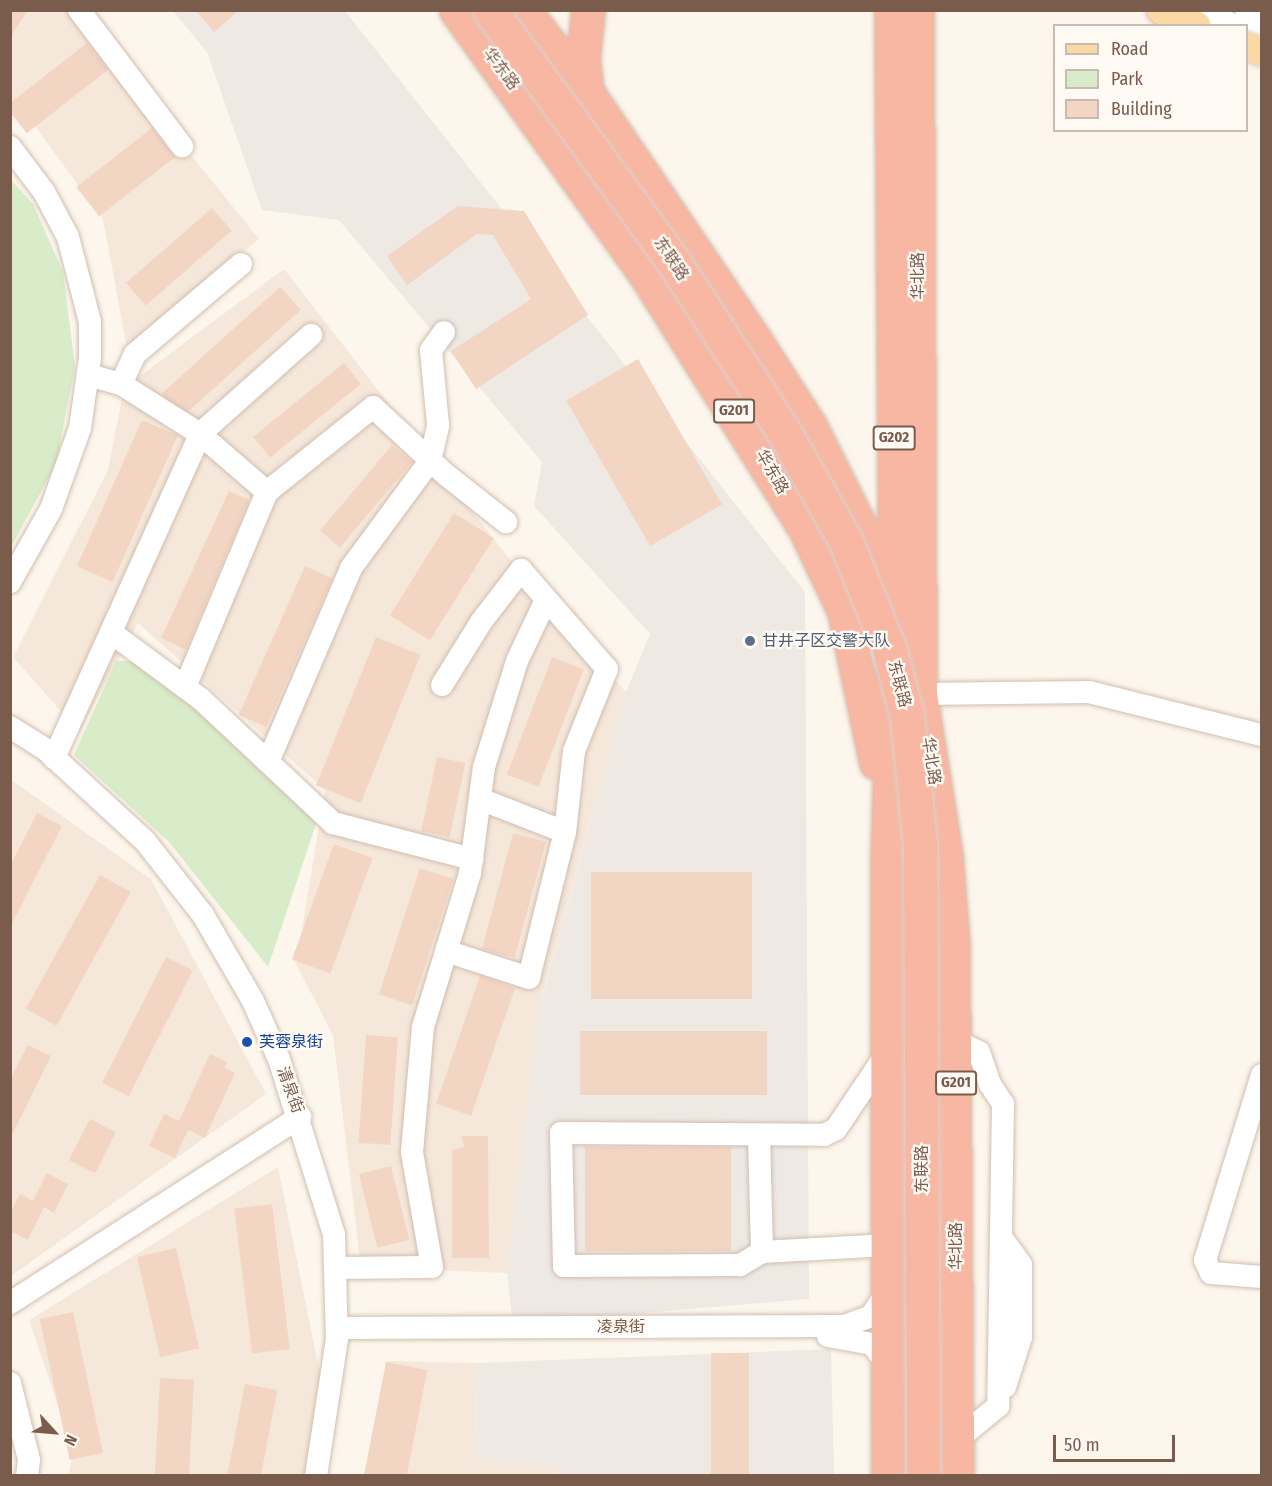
<!DOCTYPE html>
<html>
<head>
<meta charset="utf-8">
<style>
	body { margin:0 }
	#map { position:relative; width:1272px; height:1486px; overflow:hidden; background:#fdf6ec; font-family:"Fira Sans Condensed","Noto Sans SC",sans-serif }
	div>[style] { position:absolute }
	[style*='--x'] { left:calc(var(--x)*1px); top:calc(var(--y)*1px); width:calc(var(--w)*1px); rotate:calc(var(--a)*1deg) }
	.residential>* { inset:0; background:#f5e8da }
	.industrial>* { inset:0; background:#efe9e4 }
	.green>* { inset:0; background:#d8ecc9 }
	.building>* { inset:0; background:#f3d5c3; transform-origin:0 0 }
	.roads { filter:drop-shadow(0 0 2px #d1beb0) drop-shadow(0 0 2px #d1beb0) }
	.minor>* { height:22px; margin:-11px; padding:0 11px; transform-origin:11px; border-radius:11px; background:#fff }
	.major>* { height:28px; margin:-14px; padding:0 14px; transform-origin:14px; border-radius:14px; background:#fbd9a5 }
	.highway>* { height:33px; margin:-16.5px; padding:0 16.5px; transform-origin:16.5px; border-radius:16.5px; background:#f7b7a3 }
	.bridges { filter:drop-shadow(0 0 2px #dad1cd) drop-shadow(0 0 2px #dad1cd) }
	.major-bridge>* { height:28px; margin:-14px; padding:0 14px; transform-origin:14px; border-radius:14px; background:#fbd9a5 }
	.highway-bridge>* { height:33px; margin:-16.5px; padding:0 16.5px; transform-origin:16.5px; border-radius:16.5px; background:#f7b7a3 }
	.dots>* { width:16px; height:16px; translate:-50% -50%; box-sizing:border-box; border:3px solid #fffaf3; border-radius:50% }
	span { translate:-50% -50%; white-space:nowrap; text-align:center; line-height:1.15; -webkit-text-stroke:4.5px #fffaf3; paint-order:stroke }
	.shield-label span { padding:2px 4px; background:#fffaf3; border:2px solid; border-radius:4px; -webkit-text-stroke-width:0 }
	.shield-label { font-size:15px; color:#7a5c4d; font-weight:700 }
	.street-label { font-size:16px; color:#7a5c4d }
	.service-label { font-size:16px; color:#4e5e75 }
	.left { translate:0 -50%; text-align:left }
	.transit-label { font-size:16px; color:#164399 }
	.frame { position:absolute; inset:0; border:12px solid #7a5c4d; pointer-events:none }
	.legend { position:absolute; left:1053px; top:24px; width:195px; height:108px; box-sizing:border-box; background:#fffaf3; border:2px solid #cabbb1; margin:0; padding:8px 10px; list-style:none; font-size:18px; color:#7a5c4d }
	.legend li { display:flex; align-items:center; gap:12px; height:30px }
	.legend b { width:30px; border:2px solid #cabbb1 }
	.north { position:absolute; left:24px; top:1402px; width:60px; height:60px; -webkit-text-stroke:4px #fffaf3; paint-order:stroke; rotate:116deg; font-size:16px; font-weight:700; line-height:24px; text-align:center; color:#7a5c4d }
	.north::after { content:''; display:block; margin:auto; width:21px; height:27px; background:#7a5c4d; clip-path:polygon(50% 0,100% 100%,50% 72%,0 100%) }
	.scale { position:absolute; left:1053px; top:1435px; width:122px; height:27px; box-sizing:border-box; border:3px solid #7a5c4d; border-top:0; padding-left:8px; font-size:18px; line-height:21px; white-space:nowrap; color:#7a5c4d; -webkit-text-stroke:4px #fffaf3; paint-order:stroke }
</style>
</head>
<body>
<div id="map">
	<div class="residential">
		<i style="clip-path:polygon(10px 11px,74px 11px,259px 239px,127px 348px,103px 219px,35px 126px,11px 108px)"></i>
		<i style="clip-path:polygon(284px 269px,507px 556px,626px 692px,541px 1000px,507px 1273px,361px 1267px,333px 1035px,296px 964px,325px 790px,138px 623px,79px 732px,13px 657px,108px 470px,124px 388px)"></i>
		<i style="clip-path:polygon(10px 779px,151px 879px,266px 1094px,11px 1276px)"></i>
		<i style="clip-path:polygon(278px 1167px,324px 1394px,306px 1475px,68px 1475px,74px 1453px,29px 1320px)"></i>
		<i style="clip-path:polygon(387px 1361px,476px 1363px,477px 1459px,556px 1466px,552px 1475px,376px 1476px)"></i>
	</div>
	<div class="industrial">
		<i style="clip-path:polygon(173px 11px,345px 11px,805px 592px,809px 1299px,513px 1324px,507px 1273px,539px 1009px,626px 692px,650px 634px,534px 506px,542px 462px,339px 220px,262px 210px,207px 52px)"></i>
		<i style="clip-path:polygon(831px 1349px,834px 1475px,552px 1476px,555px 1466px,477px 1459px,476px 1363px)"></i>
	</div>
	<div class="green">
		<i style="clip-path:polygon(11px 180px,33px 204px,63px 272px,75px 367px,56px 464px,11px 547px)"></i>
		<i style="clip-path:polygon(116px 661px,135px 661px,208px 716px,318px 818px,268px 967px,169px 842px,74px 755px)"></i>
	</div>
	<div class="building">
		<i style="clip-path:polygon(10px 10px,28px 10px,10px 38px)"></i>
		<i style="clip-path:polygon(195px 10px,239px 10px,214px 32px)"></i>
		<i style="left:87px;top:43px;width:34px;height:103px;rotate:52deg"></i>
		<i style="left:152px;top:128px;width:37px;height:96px;rotate:52deg"></i>
		<i style="clip-path:polygon(458px 206px,524px 211px,588px 315px,476px 389px,451px 351px,531px 299px,493px 235px,477px 234px,407px 285px,387px 256px)"></i>
		<i style="left:212px;top:208px;width:30px;height:114px;rotate:49deg"></i>
		<i style="left:280px;top:287px;width:31px;height:159px;rotate:48deg"></i>
		<i style="left:638px;top:359px;width:168px;height:83px;rotate:60deg"></i>
		<i style="left:344px;top:363px;width:27px;height:117px;rotate:51deg"></i>
		<i style="left:142px;top:420px;width:39px;height:160px;rotate:24deg"></i>
		<i style="left:392px;top:445px;width:26px;height:112px;rotate:40deg"></i>
		<i style="clip-path:polygon(229px 491px,249px 500px,186px 650px,161px 638px)"></i>
		<i style="left:454px;top:513px;width:47px;height:121px;rotate:32deg"></i>
		<i style="left:305px;top:566px;width:30px;height:163px;rotate:24deg"></i>
		<i style="left:376px;top:637px;width:48px;height:160px;rotate:22deg"></i>
		<i style="left:552px;top:657px;width:34px;height:126px;rotate:21deg"></i>
		<i style="left:437px;top:757px;width:29px;height:76px;rotate:12deg"></i>
		<i style="clip-path:polygon(37px 813px,62px 826px,10px 927px,10px 866px)"></i>
		<i style="left:513px;top:833px;width:34px;height:120px;rotate:15deg"></i>
		<i style="left:334px;top:844px;width:41px;height:123px;rotate:20deg"></i>
		<i style="left:420px;top:868px;width:35px;height:133px;rotate:18deg"></i>
		<i style="left:752px;top:872px;width:127px;height:161px;rotate:90deg"></i>
		<i style="left:100px;top:875px;width:35px;height:153px;rotate:29deg"></i>
		<i style="left:166px;top:957px;width:30px;height:141px;rotate:27deg"></i>
		<i style="left:480px;top:976px;width:37px;height:135px;rotate:19deg"></i>
		<i style="left:580px;top:1031px;width:187px;height:64px"></i>
		<i style="left:366px;top:1035px;width:32px;height:108px;rotate:4deg"></i>
		<i style="clip-path:polygon(28px 1045px,51px 1056px,10px 1139px,10px 1080px)"></i>
		<i style="clip-path:polygon(210px 1054px,227px 1062px,224px 1068px,235px 1073px,205px 1138px,188px 1130px,175px 1158px,149px 1146px,164px 1114px,179px 1121px)"></i>
		<i style="left:90px;top:1119px;width:29px;height:46px;rotate:27deg"></i>
		<i style="clip-path:polygon(462px 1136px,488px 1136px,489px 1258px,452px 1258px,452px 1150px,464px 1147px)"></i>
		<i style="left:585px;top:1147px;width:146px;height:104px"></i>
		<i style="left:391px;top:1166px;width:76px;height:33px;rotate:76deg"></i>
		<i style="clip-path:polygon(47px 1173px,68px 1184px,54px 1213px,44px 1207px,28px 1240px,10px 1231px,10px 1214px,20px 1194px,33px 1201px)"></i>
		<i style="left:272px;top:1204px;width:146px;height:38px;rotate:83deg"></i>
		<i style="left:176px;top:1248px;width:103px;height:40px;rotate:77deg"></i>
		<i style="left:73px;top:1312px;width:144px;height:34px;rotate:78deg"></i>
		<i style="left:711px;top:1353px;width:38px;height:123px"></i>
		<i style="left:386px;top:1362px;width:42px;height:116px;rotate:11deg"></i>
		<i style="left:160px;top:1378px;width:34px;height:98px;rotate:3deg"></i>
		<i style="left:245px;top:1384px;width:33px;height:93px;rotate:11deg"></i>
	</div>
	<div class="roads">
		<div class="minor">
			<i style="--x:79;--y:10;--w:171;--a:52.9"></i>
			<i style="--x:1201;--y:10;--w:38;--a:25"></i>
			<i style="--x:1246;--y:10;--w:17;--a:24"></i>
			<i style="--x:1246;--y:30;--w:17;--a:21"></i>
			<i style="--x:10;--y:147;--w:56;--a:52.9"></i>
			<i style="--x:44;--y:192;--w:51;--a:61.9"></i>
			<i style="--x:68;--y:237;--w:88;--a:75.5"></i>
			<i style="--x:90;--y:322;--w:36;--a:90"></i>
			<i style="--x:90;--y:358;--w:71;--a:98.1"></i>
			<i style="--x:80;--y:428;--w:86;--a:109.7"></i>
			<i style="--x:51;--y:509;--w:84;--a:119.3"></i>
			<i style="--x:89;--y:375;--w:33;--a:16"></i>
			<i style="--x:121;--y:384;--w:93;--a:32.3"></i>
			<i style="--x:200;--y:434;--w:89;--a:40.9"></i>
			<i style="--x:121;--y:384;--w:33;--a:-65"></i>
			<i style="--x:135;--y:354;--w:139;--a:-40.3"></i>
			<i style="--x:113;--y:634;--w:109;--a:36.5"></i>
			<i style="--x:201;--y:699;--w:181;--a:43.2"></i>
			<i style="--x:333;--y:823;--w:144;--a:14.5"></i>
			<i style="--x:442;--y:685;--w:74;--a:-58.2"></i>
			<i style="--x:481;--y:622;--w:66;--a:-52.4"></i>
			<i style="--x:521;--y:570;--w:131;--a:49"></i>
			<i style="--x:607;--y:669;--w:88;--a:111.9"></i>
			<i style="--x:574;--y:751;--w:81;--a:96.3"></i>
			<i style="--x:565;--y:832;--w:150;--a:103.9"></i>
			<i style="--x:529;--y:978;--w:87;--a:-162"></i>
			<i style="--x:185;--y:687;--w:212;--a:-67.2"></i>
			<i style="--x:267;--y:492;--w:136;--a:-38.7"></i>
			<i style="--x:373;--y:407;--w:98;--a:42.9"></i>
			<i style="--x:445;--y:474;--w:78;--a:38.2"></i>
			<i style="--x:920;--y:694;--w:169;--a:-0.7"></i>
			<i style="--x:1089;--y:692;--w:178;--a:14"></i>
			<i style="--x:10;--y:727;--w:41;--a:32.2"></i>
			<i style="--x:45;--y:749;--w:136;--a:42.6"></i>
			<i style="--x:145;--y:841;--w:94;--a:51.9"></i>
			<i style="--x:203;--y:915;--w:99;--a:59.8"></i>
			<i style="--x:253;--y:1001;--w:64;--a:65.9"></i>
			<i style="--x:279;--y:1059;--w:183;--a:72.6"></i>
			<i style="--x:334;--y:1234;--w:105;--a:88.4"></i>
			<i style="--x:337;--y:1339;--w:139;--a:98.7"></i>
			<i style="--x:54;--y:758;--w:355;--a:-65.7"></i>
			<i style="--x:200;--y:434;--w:149;--a:-41.7"></i>
			<i style="--x:268;--y:762;--w:211;--a:-66.8"></i>
			<i style="--x:351;--y:568;--w:133;--a:-53.6"></i>
			<i style="--x:430;--y:461;--w:37;--a:-77"></i>
			<i style="--x:438;--y:425;--w:75;--a:-95.3"></i>
			<i style="--x:431;--y:350;--w:22;--a:-54"></i>
			<i style="--x:480;--y:799;--w:91;--a:21.2"></i>
			<i style="--x:956;--y:1041;--w:25;--a:26"></i>
			<i style="--x:979;--y:1052;--w:34;--a:71"></i>
			<i style="--x:990;--y:1084;--w:24;--a:57"></i>
			<i style="--x:1003;--y:1104;--w:302;--a:90.9"></i>
			<i style="--x:998;--y:1406;--w:53;--a:140.3"></i>
			<i style="--x:1262;--y:1075;--w:194;--a:107.1"></i>
			<i style="--x:1205;--y:1260;--w:14;--a:65"></i>
			<i style="--x:1211;--y:1273;--w:51;--a:4.5"></i>
			<i style="--x:759;--y:1136;--w:116;--a:88.5"></i>
			<i style="--x:762;--y:1252;--w:126;--a:-3.2"></i>
			<i style="--x:1001;--y:1237;--w:34;--a:54"></i>
			<i style="--x:1021;--y:1265;--w:72;--a:90"></i>
			<i style="--x:1021;--y:1337;--w:52;--a:107.7"></i>
			<i style="--x:762;--y:1252;--w:26;--a:149"></i>
			<i style="--x:740;--y:1265;--w:176;--a:179.7"></i>
			<i style="--x:564;--y:1266;--w:133;--a:-91.3"></i>
			<i style="--x:561;--y:1133;--w:263;--a:0.4"></i>
			<i style="--x:824;--y:1135;--w:13;--a:-27"></i>
			<i style="--x:836;--y:1129;--w:92;--a:-56.1"></i>
			<i style="--x:335;--y:1268;--w:97;--a:-0.6"></i>
			<i style="--x:432;--y:1267;--w:117;--a:-99.9"></i>
			<i style="--x:412;--y:1152;--w:125;--a:-85"></i>
			<i style="--x:423;--y:1027;--w:161;--a:-73"></i>
			<i style="--x:470;--y:873;--w:107;--a:-82.5"></i>
			<i style="--x:484;--y:767;--w:111;--a:-72.7"></i>
			<i style="--x:517;--y:661;--w:65;--a:-64.6"></i>
			<i style="--x:10;--y:1303;--w:345;--a:-32.7"></i>
			<i style="--x:338;--y:1328;--w:506;--a:-0.23"></i>
			<i style="--x:844;--y:1326;--w:29;--a:-20"></i>
			<i style="--x:871;--y:1316;--w:29;--a:-56"></i>
			<i style="--x:828;--y:1336;--w:45;--a:10.3"></i>
			<i style="--x:872;--y:1344;--w:26;--a:53"></i>
			<i style="--x:10;--y:1383;--w:79;--a:76.1"></i>
			<i style="--x:29;--y:1460;--w:16;--a:97"></i>
		</div>
		<div class="major">
			<i style="--x:1161;--y:10;--w:39;--a:24"></i>
		</div>
		<div class="highway">
			<i style="--x:456;--y:10;--w:328;--a:54.4"></i>
			<i style="--x:647;--y:277;--w:295;--a:57.9"></i>
			<i style="--x:804;--y:527;--w:93;--a:64.5"></i>
			<i style="--x:844;--y:611;--w:155;--a:78.1"></i>
			<i style="--x:524;--y:10;--w:103;--a:52.5"></i>
			<i style="--x:587;--y:92;--w:305;--a:55.9"></i>
			<i style="--x:758;--y:345;--w:96;--a:57.3"></i>
			<i style="--x:810;--y:426;--w:177;--a:63.4"></i>
			<i style="--x:917;--y:10;--w:684;--a:89.75"></i>
			<i style="--x:920;--y:694;--w:165;--a:80.9"></i>
			<i style="--x:946;--y:857;--w:89;--a:85.5"></i>
			<i style="--x:953;--y:946;--w:530;--a:89.57"></i>
			<i style="--x:587;--y:92;--w:33;--a:-97"></i>
			<i style="--x:583;--y:59;--w:49;--a:-84.2"></i>
			<i style="--x:888;--y:1476;--w:610;--a:-90.09"></i>
			<i style="--x:887;--y:866;--w:269;--a:-88.3"></i>
			<i style="--x:895;--y:597;--w:587;--a:-90.39"></i>
		</div>
	</div>
	<div class="bridges">
		<div class="major-bridge">
			<i style="--x:1246;--y:46;--w:17;--a:21"></i>
		</div>
		<div class="highway-bridge">
			<i style="--x:490;--y:10;--w:314;--a:53.9"></i>
			<i style="--x:675;--y:264;--w:198;--a:57"></i>
			<i style="--x:783;--y:430;--w:129;--a:60.6"></i>
			<i style="--x:846;--y:542;--w:114;--a:67.9"></i>
			<i style="--x:889;--y:648;--w:70;--a:75.2"></i>
			<i style="--x:907;--y:716;--w:128;--a:84.2"></i>
			<i style="--x:920;--y:843;--w:633;--a:89.73"></i>
		</div>
	</div>
	<div class="dots">
		<i style="left:750px;top:641px;background:#5c6f8a"></i>
		<i style="left:247px;top:1042px;background:#1a4fb4"></i>
	</div>
	<div class="shield-label">
		<span style="left:734px;top:411px">G201</span>
		<span style="left:894px;top:438px">G202</span>
		<span style="left:956px;top:1083px">G201</span>
	</div>
	<div class="street-label">
		<span style="left:501px;top:69px;rotate:53deg">华东路</span>
		<span style="left:671px;top:259px;rotate:56deg">东联路</span>
		<span style="left:918px;top:276px;rotate:-90deg">华北路</span>
		<span style="left:772px;top:472px;rotate:60deg">华东路</span>
		<span style="left:899px;top:684px;rotate:75deg">东联路</span>
		<span style="left:931px;top:761px;rotate:81deg">华北路</span>
		<span style="left:290px;top:1090px;rotate:70deg">清泉街</span>
		<span style="left:922px;top:1169px;rotate:-90deg">东联路</span>
		<span style="left:956px;top:1246px;rotate:-90deg">华北路</span>
		<span style="left:621px;top:1327px">凌泉街</span>
	</div>
	<div class="service-label">
		<span class="left" style="left:762px;top:641px">甘井子区交警大队</span>
	</div>
	<div class="transit-label">
		<span class="left" style="left:259px;top:1042px">芙蓉泉街</span>
	</div>
	<div class="frame"></div>
	<ul class="legend">
	<li><b style="height:8px;background:#fbd9a5"></b>Road</li>
	<li><b style="height:16px;background:#d8ecc9"></b>Park</li>
	<li><b style="height:16px;background:#f3d5c3"></b>Building</li>
	</ul>
	<div class="north">N</div>
	<div class="scale">50 m</div>
</div>
</body>
</html>
